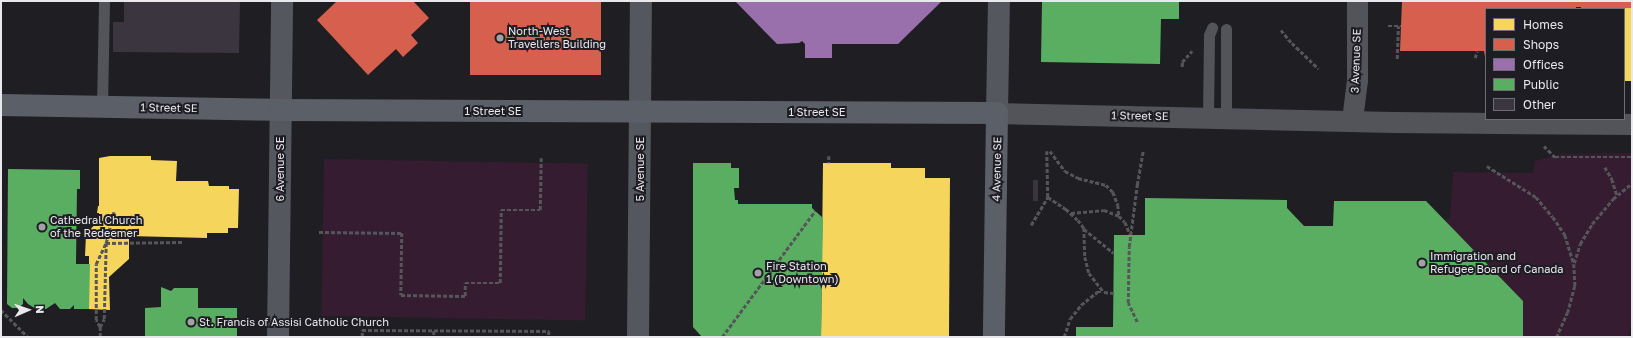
<!DOCTYPE html>
<html>
<head>
<meta charset="utf-8">
<style>
	body { margin:0 }
	#map { position:relative; width:1633px; height:338px; overflow:hidden; background:#1f1e22; font-family:"Golos Text",sans-serif }
	div>[style] { position:absolute }
	[style*='--x'] { left:calc(var(--x)*1px); top:calc(var(--y)*1px); width:calc(var(--w)*1px); rotate:calc(var(--a)*1deg) }
	.green>* { inset:0; background:#351c31; transform-origin:0 0 }
	.homes>* { inset:0; background:#f6d55c; transform-origin:0 0 }
	.shops>* { inset:0; background:#d6604d; transform-origin:0 0 }
	.offices>* { inset:0; background:#9970ab }
	.public>* { inset:0; background:#5aae61 }
	.building>* { inset:0; background:#3b353f; transform-origin:0 0 }
	.path>* { height:2.5px; margin-top:-1.25px; transform-origin:0; background:repeating-linear-gradient(90deg,#55565a 0 4px,transparent 0 6px) }
	.service>* { height:11px; margin:-5.5px; padding:0 5.5px; transform-origin:5.5px; border-radius:5.5px; background:#52545a }
	.minor>* { height:21px; margin:-10.5px; padding:0 10.5px; transform-origin:10.5px; border-radius:10.5px; background:#52545a }
	.secondary>* { height:22px; margin:-11px; padding:0 11px; transform-origin:11px; border-radius:11px; background:#54575e }
	.primary>* { height:22px; margin:-11px; padding:0 11px; transform-origin:11px; border-radius:11px; background:#5b5f67 }
	.dots>* { width:11px; height:11px; translate:-50% -50%; box-sizing:border-box; border:2px solid #1e1d23; border-radius:50% }
	span { translate:-50% -50%; white-space:nowrap; text-align:center; line-height:1.15; -webkit-text-stroke:4px #1e1d23; paint-order:stroke }
	.poi-label { font-size:11px; color:#e9e8ed }
	.left { translate:0 -50%; text-align:left }
	.street-label { font-size:11px; color:#e9e8ed }
	.frame { position:absolute; inset:0; border:2px solid #e9e8ed; pointer-events:none }
	.legend { position:absolute; left:1485px; top:8px; width:140px; height:112px; box-sizing:border-box; background:#1e1d23; border:1px solid #6f6e74; margin:0; padding:5px 7px; list-style:none; font-size:12px; color:#e9e8ed }
	.legend li { display:flex; align-items:center; gap:8px; height:20px }
	.legend b { width:20px; border:1px solid #6f6e74 }
	.north { position:absolute; left:8px; top:290px; width:40px; height:40px; -webkit-text-stroke:3px #1e1d23; paint-order:stroke; rotate:88deg; font-size:11px; font-weight:700; line-height:16px; text-align:center; color:#e9e8ed }
	.north::after { content:''; display:block; margin:auto; width:14px; height:18px; background:#e9e8ed; clip-path:polygon(50% 0,100% 100%,50% 72%,0 100%) }
</style>
</head>
<body>
<div id="map">
	<div class="green">
		<i style="clip-path:polygon(1632px 153px,1632px 323px,1628px 337px,1523px 337px,1523px 301px,1445px 221px,1450px 218px,1453px 172px,1533px 173px,1535px 161px,1561px 154px)"></i>
		<i style="left:324px;top:159px;width:264px;height:157px;rotate:1deg"></i>
	</div>
	<div class="homes">
		<i style="left:1624px;top:8px;width:8px;height:73px"></i>
		<i style="clip-path:polygon(110px 156px,151px 156px,151px 160px,177px 161px,176px 181px,208px 181px,209px 186px,229px 186px,229px 189px,239px 189px,238px 228px,228px 228px,228px 233px,207px 233px,207px 238px,129px 236px,129px 259px,109px 277px,110px 310px,89px 309px,89px 256px,85px 256px,86px 234px,99px 220px,99px 213px,97px 213px,98px 206px,99px 206px,99px 158px)"></i>
		<i style="clip-path:polygon(823px 163px,891px 163px,891px 168px,925px 168px,925px 178px,950px 178px,949px 337px,821px 337px)"></i>
	</div>
	<div class="shops">
		<i style="clip-path:polygon(337px 1px,413px 1px,429px 18px,411px 35px,418px 43px,403px 57px,396px 49px,368px 75px,317px 20px)"></i>
		<i style="left:470px;top:1px;width:131px;height:74px"></i>
		<i style="clip-path:polygon(1402px 1px,1632px 1px,1632px 8px,1581px 9px,1581px 7px,1576px 7px,1576px 9px,1486px 9px,1486px 57px,1485px 57px,1484px 51px,1400px 51px)"></i>
	</div>
	<div class="offices">
		<i style="clip-path:polygon(735px 1px,942px 1px,898px 44px,832px 44px,832px 58px,805px 58px,805px 44px,802px 41px,799px 43px,777px 44px)"></i>
	</div>
	<div class="public">
		<i style="clip-path:polygon(1042px 1px,1179px 1px,1179px 19px,1161px 19px,1160px 64px,1041px 62px)"></i>
		<i style="clip-path:polygon(693px 163px,731px 163px,731px 168px,739px 168px,739px 188px,734px 188px,735px 200px,738px 200px,738px 204px,812px 204px,812px 208px,823px 218px,821px 337px,702px 337px,693px 327px)"></i>
		<i style="clip-path:polygon(8px 169px,80px 170px,80px 189px,77px 189px,76px 264px,90px 264px,89px 309px,74px 309px,74px 305px,70px 309px,60px 309px,55px 303px,46px 309px,36px 309px,28px 304px,23px 298px,23px 304px,18px 308px,12px 308px,7px 304px)"></i>
		<i style="clip-path:polygon(1145px 198px,1287px 200px,1287px 208px,1304px 226px,1333px 226px,1334px 201px,1426px 201px,1523px 301px,1523px 337px,1076px 337px,1076px 327px,1113px 327px,1114px 235px,1145px 235px)"></i>
		<i style="clip-path:polygon(161px 287px,171px 291px,174px 288px,198px 288px,198px 308px,237px 308px,237px 337px,145px 337px,145px 308px,161px 307px)"></i>
	</div>
	<div class="building">
		<i style="clip-path:polygon(124px 1px,240px 1px,239px 53px,113px 52px,113px 22px,124px 22px)"></i>
		<i style="left:1033px;top:180px;width:5px;height:21px"></i>
	</div>
	<div class="path">
		<i style="--x:1388;--y:26;--w:13;--a:0"></i>
		<i style="--x:1281;--y:30;--w:17;--a:50"></i>
		<i style="--x:1292;--y:43;--w:37;--a:44"></i>
		<i style="--x:1475;--y:58;--w:7;--a:-74"></i>
		<i style="--x:1397;--y:59;--w:33;--a:-88"></i>
		<i style="--x:1182;--y:67;--w:5;--a:-90"></i>
		<i style="--x:1182;--y:62;--w:15;--a:-48"></i>
		<i style="--x:1544;--y:146;--w:16;--a:45"></i>
		<i style="--x:1555;--y:157;--w:77;--a:0"></i>
		<i style="--x:1047;--y:151;--w:46;--a:88.8"></i>
		<i style="--x:1048;--y:197;--w:22;--a:34"></i>
		<i style="--x:1066;--y:209;--w:16;--a:43"></i>
		<i style="--x:1078;--y:220;--w:10;--a:53"></i>
		<i style="--x:1084;--y:228;--w:29;--a:88"></i>
		<i style="--x:1085;--y:257;--w:16;--a:76"></i>
		<i style="--x:1089;--y:273;--w:24;--a:52"></i>
		<i style="--x:1104;--y:292;--w:10;--a:6"></i>
		<i style="--x:1050;--y:151;--w:25;--a:53"></i>
		<i style="--x:1065;--y:171;--w:15;--a:28"></i>
		<i style="--x:1078;--y:178;--w:29;--a:14"></i>
		<i style="--x:1106;--y:185;--w:10;--a:45"></i>
		<i style="--x:1113;--y:192;--w:14;--a:69"></i>
		<i style="--x:1118;--y:205;--w:11;--a:85"></i>
		<i style="--x:829;--y:156;--w:7;--a:90"></i>
		<i style="--x:1487;--y:166;--w:58;--a:32.3"></i>
		<i style="--x:1536;--y:197;--w:26;--a:50"></i>
		<i style="--x:1553;--y:217;--w:22;--a:56"></i>
		<i style="--x:1565;--y:235;--w:30;--a:73"></i>
		<i style="--x:1574;--y:264;--w:22;--a:87"></i>
		<i style="--x:1575;--y:286;--w:27;--a:105"></i>
		<i style="--x:1568;--y:312;--w:27;--a:114"></i>
		<i style="--x:1605;--y:167;--w:14;--a:60"></i>
		<i style="--x:1612;--y:179;--w:17;--a:73"></i>
		<i style="--x:1071;--y:213;--w:33;--a:-5"></i>
		<i style="--x:1104;--y:210;--w:16;--a:22"></i>
		<i style="--x:1119;--y:216;--w:8;--a:45"></i>
		<i style="--x:1125;--y:222;--w:13;--a:67"></i>
		<i style="--x:1031;--y:225;--w:33;--a:-59"></i>
		<i style="--x:1084;--y:229;--w:38;--a:39"></i>
		<i style="--x:319;--y:232;--w:83;--a:0.7"></i>
		<i style="--x:402;--y:233;--w:62;--a:90.9"></i>
		<i style="--x:401;--y:295;--w:64;--a:0.9"></i>
		<i style="--x:465;--y:296;--w:13;--a:-90"></i>
		<i style="--x:465;--y:283;--w:35;--a:0"></i>
		<i style="--x:500;--y:283;--w:73;--a:-89.2"></i>
		<i style="--x:501;--y:210;--w:39;--a:0"></i>
		<i style="--x:540;--y:210;--w:52;--a:-88.9"></i>
		<i style="--x:1574;--y:263;--w:20;--a:-72"></i>
		<i style="--x:1580;--y:244;--w:23;--a:-59"></i>
		<i style="--x:1592;--y:224;--w:33;--a:-50"></i>
		<i style="--x:1613;--y:199;--w:25;--a:-40"></i>
		<i style="--x:1;--y:310;--w:38;--a:45"></i>
		<i style="--x:1137;--y:322;--w:21;--a:-115"></i>
		<i style="--x:1128;--y:303;--w:56;--a:-89"></i>
		<i style="--x:1129;--y:247;--w:63;--a:-82.6"></i>
		<i style="--x:1137;--y:185;--w:35;--a:-80"></i>
		<i style="--x:100;--y:327;--w:9;--a:-63"></i>
		<i style="--x:104;--y:319;--w:76;--a:-88.5"></i>
		<i style="--x:106;--y:243;--w:77;--a:-0.7"></i>
		<i style="--x:434;--y:331;--w:6;--a:90"></i>
		<i style="--x:100;--y:337;--w:10;--a:-90"></i>
		<i style="--x:100;--y:327;--w:8;--a:-120"></i>
		<i style="--x:96;--y:320;--w:56;--a:-90"></i>
		<i style="--x:96;--y:264;--w:23;--a:-65"></i>
		<i style="--x:106;--y:243;--w:32;--a:-76"></i>
		<i style="--x:362;--y:337;--w:7;--a:-90"></i>
		<i style="--x:362;--y:330;--w:187;--a:0.3"></i>
		<i style="--x:549;--y:331;--w:6;--a:90"></i>
		<i style="--x:722;--y:337;--w:157;--a:-53.6"></i>
		<i style="--x:1064;--y:337;--w:19;--a:-72"></i>
		<i style="--x:1070;--y:319;--w:18;--a:-52"></i>
		<i style="--x:1081;--y:305;--w:21;--a:-39"></i>
		<i style="--x:1097;--y:292;--w:6;--a:0"></i>
	</div>
	<div class="service">
		<i style="--x:102;--y:107;--w:106;--a:-88.9"></i>
		<i style="--x:1208;--y:118;--w:83;--a:-89.3"></i>
		<i style="--x:1209;--y:35;--w:8;--a:-67"></i>
		<i style="--x:1226;--y:118;--w:89;--a:-90"></i>
	</div>
	<div class="minor">
		<i style="--x:997;--y:113;--w:396;--a:1.3"></i>
		<i style="--x:1393;--y:122;--w:239;--a:0.5"></i>
		<i style="--x:1352;--y:120;--w:40;--a:-82.9"></i>
		<i style="--x:1357;--y:80;--w:79;--a:-90"></i>
	</div>
	<div class="secondary">
		<i style="--x:997;--y:113;--w:112;--a:-89"></i>
		<i style="--x:278;--y:337;--w:336;--a:-89.3"></i>
		<i style="--x:638;--y:337;--w:336;--a:-89.5"></i>
	</div>
	<div class="primary">
		<i style="--x:1;--y:105;--w:279;--a:1"></i>
		<i style="--x:280;--y:110;--w:717;--a:0.24"></i>
		<i style="--x:997;--y:113;--w:224;--a:90.8"></i>
	</div>
	<div class="dots">
		<i style="left:500px;top:38px;background:#a2a1a6"></i>
		<i style="left:42px;top:227px;background:#a2a1a6"></i>
		<i style="left:1422px;top:263px;background:#a2a1a6"></i>
		<i style="left:758px;top:273px;background:#a2a1a6"></i>
		<i style="left:191px;top:322px;background:#a2a1a6"></i>
	</div>
	<div class="poi-label">
		<span class="left" style="left:508px;top:38px">North-West<br>Travellers Building</span>
		<span class="left" style="left:50px;top:227px">Cathedral Church<br>of the Redeemer</span>
		<span class="left" style="left:1430px;top:263px">Immigration and<br>Refugee Board of Canada</span>
		<span class="left" style="left:766px;top:273px">Fire Station<br>1 (Downtown)</span>
		<span class="left" style="left:199px;top:322px">St. Francis of Assisi Catholic Church</span>
	</div>
	<div class="street-label">
		<span style="left:1356px;top:61px;rotate:-88deg">3 Avenue SE</span>
		<span style="left:169px;top:108px;rotate:1deg">1 Street SE</span>
		<span style="left:493px;top:111px">1 Street SE</span>
		<span style="left:817px;top:112px">1 Street SE</span>
		<span style="left:1140px;top:116px;rotate:1deg">1 Street SE</span>
		<span style="left:280px;top:169px;rotate:-90deg">6 Avenue SE</span>
		<span style="left:640px;top:169px;rotate:-90deg">5 Avenue SE</span>
		<span style="left:997px;top:169px;rotate:-89deg">4 Avenue SE</span>
	</div>
	<div class="frame"></div>
	<ul class="legend">
	<li><b style="height:11px;background:#f6d55c"></b>Homes</li>
	<li><b style="height:11px;background:#d6604d"></b>Shops</li>
	<li><b style="height:11px;background:#9970ab"></b>Offices</li>
	<li><b style="height:11px;background:#5aae61"></b>Public</li>
	<li><b style="height:11px;background:#3b353f"></b>Other</li>
	</ul>
	<div class="north">N</div>
</div>
</body>
</html>
